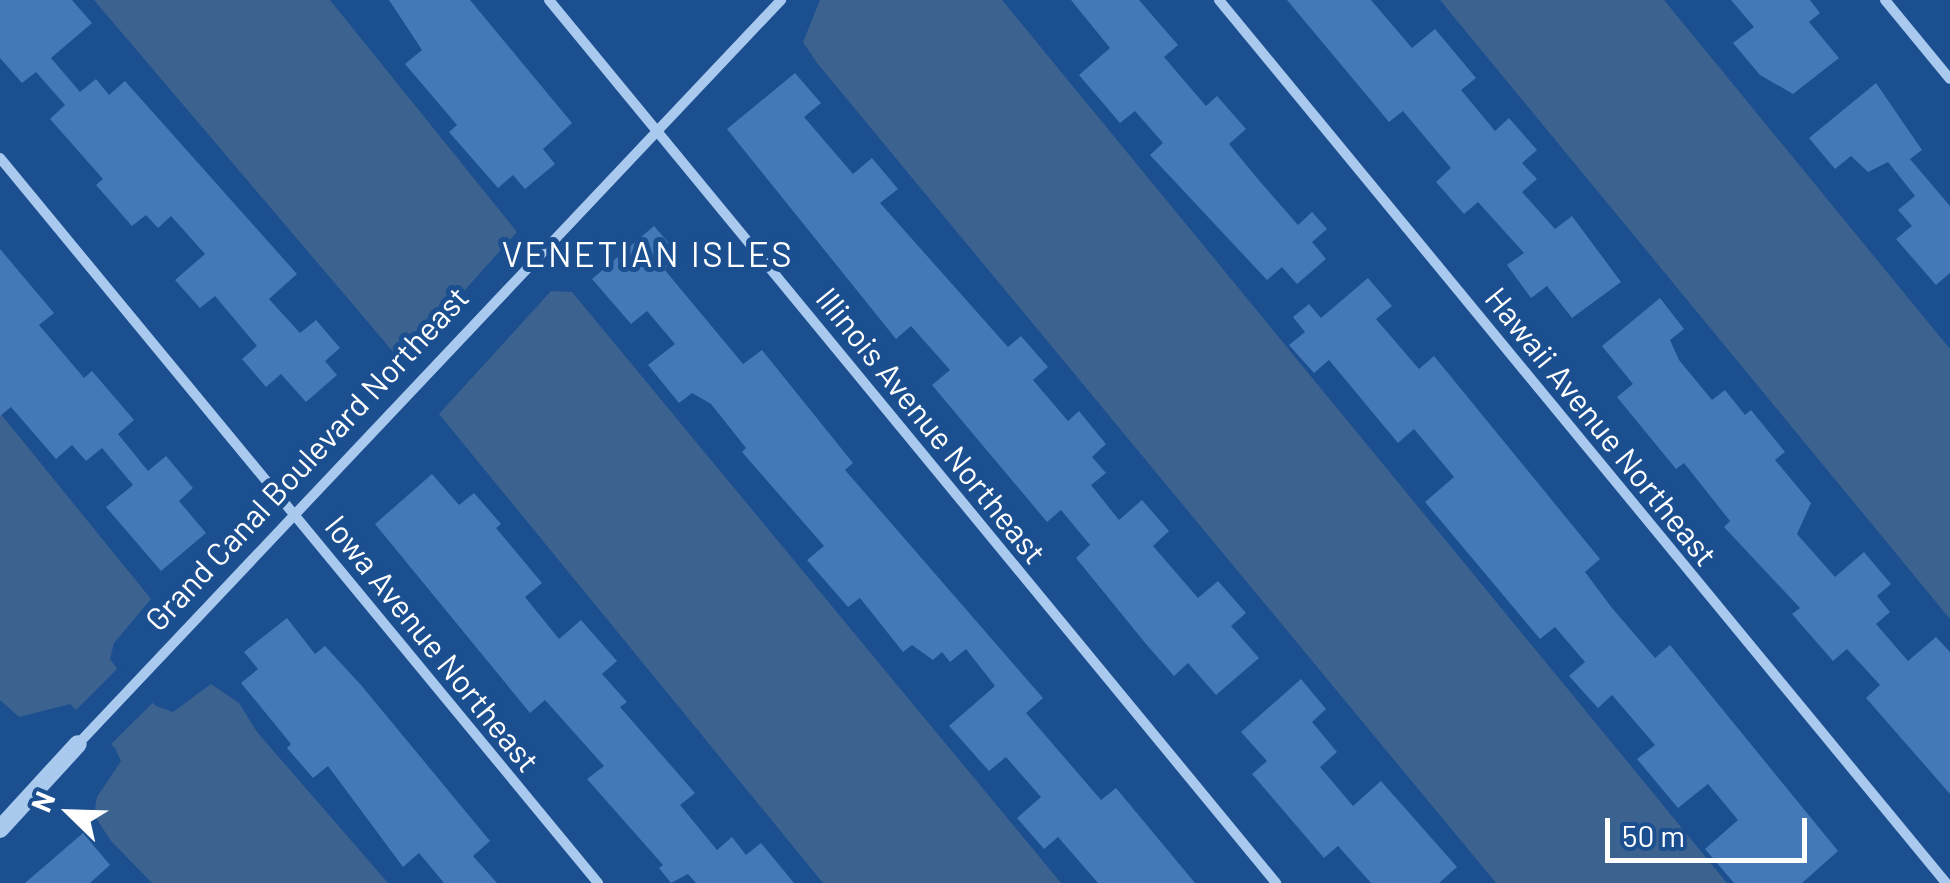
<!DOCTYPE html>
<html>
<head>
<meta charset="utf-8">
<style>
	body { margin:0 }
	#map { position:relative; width:1950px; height:883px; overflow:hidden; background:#1b4f8f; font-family:Barlow,sans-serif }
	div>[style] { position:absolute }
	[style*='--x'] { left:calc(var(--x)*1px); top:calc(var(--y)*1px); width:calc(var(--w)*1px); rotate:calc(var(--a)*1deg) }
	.water>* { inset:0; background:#3c6290 }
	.pier>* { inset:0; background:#1b4f8f; transform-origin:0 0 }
	.building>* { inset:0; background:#4478b7 }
	.minor>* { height:10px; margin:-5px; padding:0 5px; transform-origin:5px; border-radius:5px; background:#a9c9ee }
	.tertiary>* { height:18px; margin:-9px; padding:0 9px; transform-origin:9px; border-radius:9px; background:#a9c9ee }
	span { translate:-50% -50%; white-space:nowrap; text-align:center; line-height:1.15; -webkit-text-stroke:10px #1b4f8f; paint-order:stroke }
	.street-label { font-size:32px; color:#fff }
	.neighbourhood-label { font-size:35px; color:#fff; letter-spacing:2.5px }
	.north { position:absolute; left:20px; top:763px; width:100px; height:100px; -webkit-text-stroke:8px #1b4f8f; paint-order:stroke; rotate:293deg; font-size:28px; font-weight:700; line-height:40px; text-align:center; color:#fff }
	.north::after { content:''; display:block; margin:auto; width:35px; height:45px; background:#fff; clip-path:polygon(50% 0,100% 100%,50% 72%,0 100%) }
	.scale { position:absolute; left:1605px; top:818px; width:202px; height:45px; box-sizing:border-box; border:5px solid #fff; border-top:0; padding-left:12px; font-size:30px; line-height:35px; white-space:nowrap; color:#fff; -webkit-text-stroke:8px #1b4f8f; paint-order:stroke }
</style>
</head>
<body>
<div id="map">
	<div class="water">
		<i style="clip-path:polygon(94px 0,330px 0,517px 232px,411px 350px,395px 354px)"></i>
		<i style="clip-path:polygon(820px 0,1002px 0,1727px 883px,1496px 883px,817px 63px,803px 42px)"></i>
		<i style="clip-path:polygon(1440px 0,1664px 0,1950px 349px,1950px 619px)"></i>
		<i style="clip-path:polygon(551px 291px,572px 292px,1061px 883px,823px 883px,439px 414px)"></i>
		<i style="clip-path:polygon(0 413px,151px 599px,114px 643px,110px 659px,121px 674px,156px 706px,173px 712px,211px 684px,239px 703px,257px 732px,388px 883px,152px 883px,111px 841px,94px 815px,97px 797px,121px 761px,115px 748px,70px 704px,19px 717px,0 700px)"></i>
	</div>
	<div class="pier">
		<i style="left:121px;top:665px;width:49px;height:67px;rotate:45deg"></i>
	</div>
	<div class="building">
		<i style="clip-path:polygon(0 0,72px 0,92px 23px,51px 58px,80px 92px,96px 79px,109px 95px,125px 81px,297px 274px,269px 299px,300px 333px,316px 320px,340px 348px,325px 361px,337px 375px,306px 402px,281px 374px,266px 387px,242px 359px,257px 346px,215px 296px,200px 308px,175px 280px,205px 254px,171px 216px,158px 228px,146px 215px,132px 226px,96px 185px,103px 179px,50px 119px,65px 105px,36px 72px,22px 83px,0 58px)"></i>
		<i style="clip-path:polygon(389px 0,470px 0,572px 123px,543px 149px,555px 164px,525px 189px,513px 175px,498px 188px,449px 132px,457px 125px,405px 64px,422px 50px)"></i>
		<i style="clip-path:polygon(1071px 0,1139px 0,1178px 45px,1164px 57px,1206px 106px,1217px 96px,1246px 129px,1229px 144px,1257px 178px,1298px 225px,1312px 212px,1327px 229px,1312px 242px,1326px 259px,1297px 284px,1282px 267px,1267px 280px,1150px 155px,1163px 143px,1135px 111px,1120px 123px,1079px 75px,1110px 48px)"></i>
		<i style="clip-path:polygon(1287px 0,1371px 0,1412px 48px,1435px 29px,1476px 78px,1461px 90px,1495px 131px,1509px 118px,1537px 150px,1522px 163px,1537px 179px,1522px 192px,1555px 229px,1572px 216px,1621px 282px,1572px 318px,1547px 286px,1531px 298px,1507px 265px,1524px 253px,1478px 202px,1464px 214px,1436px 182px,1451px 168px,1403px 111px,1389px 122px)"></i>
		<i style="clip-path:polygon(1731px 0,1810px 0,1820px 13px,1809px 22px,1839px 58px,1793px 94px,1760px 75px,1733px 43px,1754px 27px)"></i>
		<i style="clip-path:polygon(795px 73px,821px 103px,804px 117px,853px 174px,872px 158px,898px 189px,880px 203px,1008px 347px,1021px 336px,1048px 367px,1033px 380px,1068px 421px,1079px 411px,1106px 444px,1092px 457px,1106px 473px,1091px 485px,1119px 520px,1142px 500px,1169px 531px,1153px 546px,1198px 598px,1218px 581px,1246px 613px,1231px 626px,1259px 658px,1216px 695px,1188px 663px,1174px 676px,1146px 644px,1076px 558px,1090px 545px,1061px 510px,1047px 522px,932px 385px,950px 370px,911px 326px,896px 339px,727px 129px)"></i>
		<i style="clip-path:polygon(1876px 83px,1922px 150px,1910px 159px,1950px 206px,1950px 273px,1936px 285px,1896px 239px,1912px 226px,1898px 210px,1915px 196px,1888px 162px,1868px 172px,1851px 156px,1835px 169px,1809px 138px)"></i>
		<i style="clip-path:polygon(654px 226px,680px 256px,664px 269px,743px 364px,762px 350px,853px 463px,845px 470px,1043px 698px,1026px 713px,1101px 800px,1116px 788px,1195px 883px,1098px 883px,1058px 837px,1044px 849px,1017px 818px,1041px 797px,1006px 757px,989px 771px,949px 726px,995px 686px,966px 649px,950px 662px,942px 652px,933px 660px,912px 645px,903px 652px,860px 598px,848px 607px,807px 560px,824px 546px,742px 452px,746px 448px,711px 404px,692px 393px,679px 403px,648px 365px,675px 344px,647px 311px,631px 324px,592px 279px)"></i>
		<i style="clip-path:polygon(0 249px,54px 313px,39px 325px,84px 378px,92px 371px,134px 420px,118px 434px,148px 471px,166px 456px,193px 488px,179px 501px,206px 533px,161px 571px,106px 507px,133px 485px,102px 448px,86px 461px,72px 445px,56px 459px,11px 407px,0 416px)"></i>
		<i style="clip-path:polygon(1368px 278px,1392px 306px,1376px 319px,1419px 369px,1434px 356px,1600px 559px,1585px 572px,1612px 608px,1655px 658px,1670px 645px,1838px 851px,1802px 883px,1734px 883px,1705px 849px,1738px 820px,1708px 784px,1678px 808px,1637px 759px,1655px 745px,1612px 695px,1598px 708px,1569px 676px,1585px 662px,1555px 627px,1540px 639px,1425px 502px,1454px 477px,1414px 429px,1398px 443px,1329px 360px,1314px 373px,1289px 345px,1305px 332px,1293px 317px,1309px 304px,1321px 318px)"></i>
		<i style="clip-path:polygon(1660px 298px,1684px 329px,1670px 340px,1679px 360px,1712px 400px,1725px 390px,1745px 415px,1751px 410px,1785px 452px,1775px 460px,1811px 503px,1797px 534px,1835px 577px,1864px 552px,1891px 584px,1877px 596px,1890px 612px,1876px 624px,1908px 661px,1936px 637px,1950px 652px,1950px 794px,1866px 698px,1880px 685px,1847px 649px,1833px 661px,1792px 614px,1800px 608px,1724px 527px,1730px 521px,1684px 463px,1676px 469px,1617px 397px,1633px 384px,1602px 346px)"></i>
		<i style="clip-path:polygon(432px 474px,459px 505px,474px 493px,501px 524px,496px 528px,542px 583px,525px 597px,559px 639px,581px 620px,617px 661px,602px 674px,627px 702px,620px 707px,695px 793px,680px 805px,717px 850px,732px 837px,746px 855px,761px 843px,794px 883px,696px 883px,688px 874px,671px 883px,659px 868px,663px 865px,587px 779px,604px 766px,545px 700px,530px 713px,375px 524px)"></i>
		<i style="clip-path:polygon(287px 618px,315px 654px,325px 646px,361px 685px,490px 841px,473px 856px,497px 883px,444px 883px,419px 853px,403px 867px,328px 766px,313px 778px,287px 748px,291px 744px,241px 683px,258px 669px,244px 652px)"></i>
		<i style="clip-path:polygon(1301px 679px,1326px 709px,1312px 722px,1337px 752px,1320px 767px,1353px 806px,1381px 781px,1457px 867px,1439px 883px,1371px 883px,1338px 846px,1324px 858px,1252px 774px,1267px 761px,1241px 732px)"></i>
		<i style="clip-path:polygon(83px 833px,110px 865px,90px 883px,25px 883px)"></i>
	</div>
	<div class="minor">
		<i style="--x:549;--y:0;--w:1144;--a:50.53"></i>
		<i style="--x:1219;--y:0;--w:1144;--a:50.53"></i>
		<i style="--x:1885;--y:0;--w:102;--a:50.6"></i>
		<i style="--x:0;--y:158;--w:940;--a:50.48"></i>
		<i style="--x:78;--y:744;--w:1024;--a:-46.62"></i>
	</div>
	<div class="tertiary">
		<i style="--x:0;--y:829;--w:115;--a:-47.5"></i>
	</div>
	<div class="street-label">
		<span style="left:932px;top:425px;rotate:51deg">Illinois Avenue Northeast</span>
		<span style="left:1602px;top:426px;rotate:51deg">Hawaii Avenue Northeast</span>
		<span style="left:306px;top:458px;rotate:-47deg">Grand Canal Boulevard Northeast</span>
		<span style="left:433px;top:643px;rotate:51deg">Iowa Avenue Northeast</span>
	</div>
	<div class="neighbourhood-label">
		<span style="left:648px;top:253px">VENETIAN ISLES</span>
	</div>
	<div class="north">N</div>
	<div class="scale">50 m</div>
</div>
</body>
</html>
